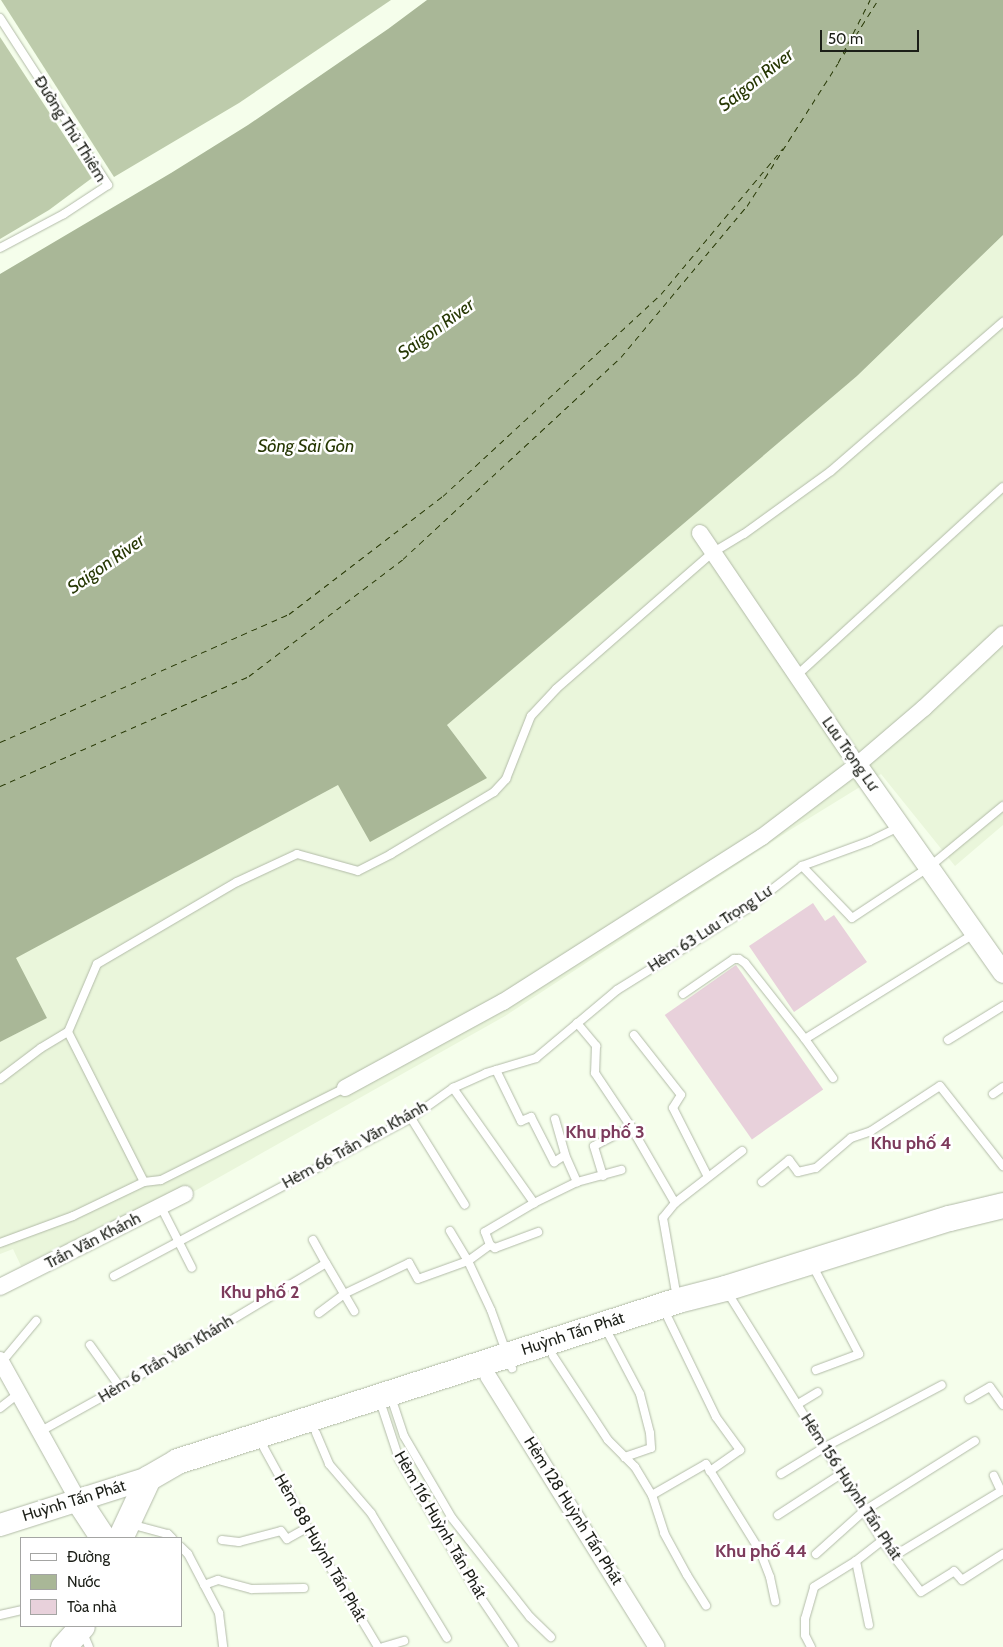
<!DOCTYPE html>
<html>
<head>
<meta charset="utf-8">
<style>
	body { margin:0 }
	#map { position:relative; width:1003px; height:1647px; overflow:hidden; background:#f5feeb; font-family:Cabin,sans-serif }
	div>[style] { position:absolute }
	[style*='--x'] { left:calc(var(--x)*1px); top:calc(var(--y)*1px); width:calc(var(--w)*1px); rotate:calc(var(--a)*1deg) }
	.built>* { inset:0; background:#eaf6db }
	.forest>* { inset:0; background:#bdcbab }
	.water>* { inset:0; background:#a9b797 }
	.ferry>* { height:1px; margin-top:-0.5px; transform-origin:0; background:repeating-linear-gradient(90deg,#263703 0 6px,transparent 0 11px) }
	.building>* { inset:0; background:#e8d1db; transform-origin:0 0 }
	.roads { filter:drop-shadow(0 0 1px #b2bba8) drop-shadow(0 0 1px #b2bba8) }
	.service>* { height:8px; margin:-4px; padding:0 4px; transform-origin:4px; border-radius:4px; background:#fff }
	.minor>* { height:16px; margin:-8px; padding:0 8px; transform-origin:8px; border-radius:8px; background:#fff }
	.tertiary>* { height:20px; margin:-10px; padding:0 10px; transform-origin:10px; border-radius:10px; background:#fff }
	.secondary>* { height:22px; margin:-11px; padding:0 11px; transform-origin:11px; border-radius:11px; background:#fff }
	.primary>* { height:25px; margin:-12.5px; padding:0 12.5px; transform-origin:12.5px; border-radius:12.5px; background:#fff }
	span { translate:-50% -50%; white-space:nowrap; text-align:center; line-height:1.15; -webkit-text-stroke:5px #fff; paint-order:stroke }
	.street-label { font-size:16px; color:#1c1f18 }
	.water-label { font-size:18px; color:#263703; font-style:italic }
	.neighbourhood-label { font-size:18px; color:#7d3b5c; font-weight:700 }
	.legend { position:absolute; left:20px; top:1537px; width:162px; height:90px; box-sizing:border-box; background:#fff; border:1px solid #a4a5a3; margin:0; padding:6px 9px; list-style:none; font-size:15px; color:#1c1f18 }
	.legend li { display:flex; align-items:center; gap:10px; height:25px }
	.legend b { width:25px; border:1px solid #a4a5a3 }
	.scale { position:absolute; left:820px; top:30px; width:99px; height:22px; box-sizing:border-box; border:2px solid #1c1f18; border-top:0; padding-left:6px; font-size:15px; line-height:18px; white-space:nowrap; color:#1c1f18; -webkit-text-stroke:4px #fff; paint-order:stroke }
</style>
</head>
<body>
<div id="map">
	<div class="built">
		<i style="clip-path:polygon(1003px 235px,1003px 825px,955px 866px,881px 774px,790px 830px,505px 1016px,193px 1192px,189px 1185px,21px 1266px,13px 1249px,0 1254px,0 1042px,47px 1018px,15px 958px,338px 785px,487px 778px,447px 725px,857px 376px)"></i>
	</div>
	<div class="forest">
		<i style="clip-path:polygon(1px 0,391px 0,239px 103px,114px 177px)"></i>
		<i style="clip-path:polygon(0 37px,92px 178px,49px 210px,0 239px)"></i>
	</div>
	<div class="water">
		<i style="clip-path:polygon(427px 0,1003px 0,1003px 235px,857px 376px,447px 725px,487px 778px,370px 842px,338px 785px,16px 958px,47px 1018px,0 1042px,0 274px,171px 173px,248px 125px,388px 29px)"></i>
	</div>
	<div class="ferry">
		<i style="--x:844;--y:54;--w:64;--a:-57.8"></i>
		<i style="--x:0;--y:742;--w:316;--a:-23.9"></i>
		<i style="--x:289;--y:614;--w:194;--a:-37.5"></i>
		<i style="--x:443;--y:496;--w:297;--a:-42.8"></i>
		<i style="--x:661;--y:294;--w:190;--a:-50.1"></i>
		<i style="--x:0;--y:786;--w:272;--a:-23.8"></i>
		<i style="--x:249;--y:676;--w:193;--a:-37.2"></i>
		<i style="--x:403;--y:559;--w:297;--a:-42.8"></i>
		<i style="--x:621;--y:357;--w:197;--a:-50.2"></i>
		<i style="--x:747;--y:206;--w:169;--a:-57.5"></i>
		<i style="--x:838;--y:63;--w:71;--a:-63.1"></i>
	</div>
	<div class="building">
		<i style="clip-path:polygon(813px 903px,825px 921px,834px 915px,867px 962px,794px 1012px,749px 946px)"></i>
		<i style="left:736px;top:965px;width:152px;height:87px;rotate:55deg"></i>
	</div>
	<div class="roads">
		<div class="service">
			<i style="--x:0;--y:18;--w:199;--a:57.1"></i>
			<i style="--x:108;--y:185;--w:53;--a:146.6"></i>
			<i style="--x:64;--y:214;--w:72;--a:152"></i>
			<i style="--x:796;--y:676;--w:280;--a:-42.4"></i>
			<i style="--x:802;--y:866;--w:72;--a:-20.2"></i>
			<i style="--x:870;--y:841;--w:32;--a:-26"></i>
			<i style="--x:683;--y:994;--w:62;--a:-34.5"></i>
			<i style="--x:734;--y:959;--w:5;--a:0"></i>
			<i style="--x:739;--y:959;--w:7;--a:34"></i>
			<i style="--x:745;--y:963;--w:97;--a:51.7"></i>
			<i style="--x:805;--y:1039;--w:48;--a:54.3"></i>
			<i style="--x:577;--y:1023;--w:30;--a:50"></i>
			<i style="--x:596;--y:1046;--w:27;--a:92"></i>
			<i style="--x:595;--y:1073;--w:65;--a:56.3"></i>
			<i style="--x:631;--y:1127;--w:88;--a:59.9"></i>
			<i style="--x:675;--y:1203;--w:19;--a:129"></i>
			<i style="--x:663;--y:1218;--w:81;--a:80.1"></i>
			<i style="--x:68;--y:1032;--w:168;--a:63.1"></i>
			<i style="--x:634;--y:1035;--w:76;--a:51.9"></i>
			<i style="--x:681;--y:1095;--w:15;--a:122"></i>
			<i style="--x:673;--y:1108;--w:77;--a:63.1"></i>
			<i style="--x:805;--y:1039;--w:200;--a:-31.9"></i>
			<i style="--x:948;--y:1040;--w:65;--a:-31.7"></i>
			<i style="--x:496;--y:1070;--w:57;--a:63.9"></i>
			<i style="--x:521;--y:1121;--w:11;--a:-22"></i>
			<i style="--x:531;--y:1117;--w:51;--a:62.9"></i>
			<i style="--x:554;--y:1162;--w:13;--a:-32"></i>
			<i style="--x:565;--y:1155;--w:30;--a:66"></i>
			<i style="--x:0;--y:1079;--w:51;--a:-37.1"></i>
			<i style="--x:41;--y:1048;--w:31;--a:-31"></i>
			<i style="--x:68;--y:1032;--w:74;--a:-66.9"></i>
			<i style="--x:97;--y:964;--w:162;--a:-30.4"></i>
			<i style="--x:237;--y:882;--w:66;--a:-25"></i>
			<i style="--x:297;--y:854;--w:63;--a:15.6"></i>
			<i style="--x:358;--y:871;--w:37;--a:-27"></i>
			<i style="--x:391;--y:854;--w:120;--a:-31"></i>
			<i style="--x:494;--y:792;--w:18;--a:-47"></i>
			<i style="--x:506;--y:779;--w:68;--a:-68.4"></i>
			<i style="--x:531;--y:716;--w:37;--a:-47"></i>
			<i style="--x:556;--y:689;--w:207;--a:-41.1"></i>
			<i style="--x:712;--y:553;--w:37;--a:-31"></i>
			<i style="--x:744;--y:534;--w:107;--a:-35.9"></i>
			<i style="--x:831;--y:471;--w:228;--a:-40.9"></i>
			<i style="--x:453;--y:1088;--w:141;--a:54.8"></i>
			<i style="--x:993;--y:1094;--w:12;--a:-35"></i>
			<i style="--x:411;--y:1118;--w:102;--a:58.2"></i>
			<i style="--x:555;--y:1119;--w:37;--a:74"></i>
			<i style="--x:603;--y:1176;--w:31;--a:-107"></i>
			<i style="--x:594;--y:1146;--w:42;--a:-27.2"></i>
			<i style="--x:762;--y:1182;--w:35;--a:-39"></i>
			<i style="--x:789;--y:1160;--w:15;--a:53"></i>
			<i style="--x:798;--y:1172;--w:18;--a:-13"></i>
			<i style="--x:816;--y:1168;--w:46;--a:-40.6"></i>
			<i style="--x:851;--y:1138;--w:21;--a:-19"></i>
			<i style="--x:871;--y:1131;--w:82;--a:-33.1"></i>
			<i style="--x:940;--y:1086;--w:102;--a:51.8"></i>
			<i style="--x:675;--y:1203;--w:85;--a:-37.8"></i>
			<i style="--x:161;--y:1207;--w:68;--a:63.1"></i>
			<i style="--x:450;--y:1231;--w:35;--a:59"></i>
			<i style="--x:468;--y:1261;--w:54;--a:64.9"></i>
			<i style="--x:491;--y:1310;--w:62;--a:70.1"></i>
			<i style="--x:313;--y:1240;--w:26;--a:61"></i>
			<i style="--x:0;--y:1243;--w:78;--a:-20.3"></i>
			<i style="--x:73;--y:1216;--w:79;--a:-25.6"></i>
			<i style="--x:144;--y:1182;--w:17;--a:-7"></i>
			<i style="--x:161;--y:1180;--w:206;--a:-26.6"></i>
			<i style="--x:490;--y:1245;--w:14;--a:-111"></i>
			<i style="--x:485;--y:1232;--w:57;--a:-30.6"></i>
			<i style="--x:534;--y:1203;--w:48;--a:-26"></i>
			<i style="--x:577;--y:1182;--w:46;--a:-15.3"></i>
			<i style="--x:490;--y:1245;--w:6;--a:31"></i>
			<i style="--x:495;--y:1248;--w:46;--a:-20.4"></i>
			<i style="--x:114;--y:1276;--w:336;--a:-28"></i>
			<i style="--x:411;--y:1118;--w:52;--a:-35.5"></i>
			<i style="--x:453;--y:1088;--w:36;--a:-24"></i>
			<i style="--x:486;--y:1073;--w:52;--a:-16.7"></i>
			<i style="--x:536;--y:1058;--w:106;--a:-40"></i>
			<i style="--x:617;--y:990;--w:153;--a:-31.9"></i>
			<i style="--x:747;--y:909;--w:70;--a:-38"></i>
			<i style="--x:802;--y:866;--w:72;--a:46.1"></i>
			<i style="--x:852;--y:918;--w:92;--a:-33.5"></i>
			<i style="--x:929;--y:867;--w:96;--a:-39.5"></i>
			<i style="--x:731;--y:1298;--w:286;--a:58.1"></i>
			<i style="--x:882;--y:1541;--w:64;--a:52.6"></i>
			<i style="--x:921;--y:1592;--w:39;--a:-32"></i>
			<i style="--x:954;--y:1571;--w:12;--a:48"></i>
			<i style="--x:962;--y:1580;--w:49;--a:-32.4"></i>
			<i style="--x:319;--y:1313;--w:31;--a:-37"></i>
			<i style="--x:344;--y:1294;--w:72;--a:-25.5"></i>
			<i style="--x:409;--y:1263;--w:18;--a:61"></i>
			<i style="--x:418;--y:1279;--w:53;--a:-19.8"></i>
			<i style="--x:468;--y:1261;--w:27;--a:-36"></i>
			<i style="--x:668;--y:1318;--w:110;--a:64.1"></i>
			<i style="--x:716;--y:1417;--w:41;--a:54"></i>
			<i style="--x:740;--y:1450;--w:37;--a:145"></i>
			<i style="--x:610;--y:1337;--w:64;--a:62.2"></i>
			<i style="--x:640;--y:1394;--w:40;--a:75.6"></i>
			<i style="--x:650;--y:1433;--w:15;--a:86"></i>
			<i style="--x:651;--y:1448;--w:28;--a:161"></i>
			<i style="--x:90;--y:1345;--w:52;--a:54.5"></i>
			<i style="--x:553;--y:1356;--w:100;--a:56.8"></i>
			<i style="--x:608;--y:1440;--w:38;--a:45"></i>
			<i style="--x:635;--y:1467;--w:33;--a:59"></i>
			<i style="--x:652;--y:1495;--w:40;--a:72"></i>
			<i style="--x:664;--y:1533;--w:48;--a:61.3"></i>
			<i style="--x:687;--y:1575;--w:36;--a:58"></i>
			<i style="--x:1;--y:1363;--w:55;--a:-50.2"></i>
			<i style="--x:816;--y:1370;--w:46;--a:-20.4"></i>
			<i style="--x:859;--y:1354;--w:93;--a:-117.7"></i>
			<i style="--x:391;--y:1397;--w:41;--a:71.6"></i>
			<i style="--x:404;--y:1436;--w:95;--a:59.7"></i>
			<i style="--x:452;--y:1518;--w:126;--a:51.8"></i>
			<i style="--x:530;--y:1617;--w:29;--a:44"></i>
			<i style="--x:379;--y:1398;--w:64;--a:71.8"></i>
			<i style="--x:399;--y:1459;--w:147;--a:59.8"></i>
			<i style="--x:473;--y:1586;--w:73;--a:56.1"></i>
			<i style="--x:969;--y:1399;--w:24;--a:-30"></i>
			<i style="--x:990;--y:1387;--w:22;--a:54"></i>
			<i style="--x:798;--y:1404;--w:23;--a:-31"></i>
			<i style="--x:0;--y:1408;--w:23;--a:-38"></i>
			<i style="--x:41;--y:1431;--w:90;--a:-29.1"></i>
			<i style="--x:120;--y:1387;--w:240;--a:-31"></i>
			<i style="--x:326;--y:1263;--w:56;--a:59.7"></i>
			<i style="--x:316;--y:1433;--w:34;--a:67"></i>
			<i style="--x:329;--y:1464;--w:65;--a:49.4"></i>
			<i style="--x:371;--y:1513;--w:146;--a:58.7"></i>
			<i style="--x:264;--y:1448;--w:121;--a:61.3"></i>
			<i style="--x:322;--y:1554;--w:109;--a:58.9"></i>
			<i style="--x:781;--y:1474;--w:52;--a:-31.5"></i>
			<i style="--x:825;--y:1447;--w:132;--a:-27.9"></i>
			<i style="--x:652;--y:1495;--w:62;--a:-29.9"></i>
			<i style="--x:706;--y:1464;--w:102;--a:58.2"></i>
			<i style="--x:760;--y:1551;--w:28;--a:69"></i>
			<i style="--x:770;--y:1577;--w:25;--a:78"></i>
			<i style="--x:778;--y:1515;--w:75;--a:-33.1"></i>
			<i style="--x:130;--y:1524;--w:39;--a:15"></i>
			<i style="--x:168;--y:1534;--w:6;--a:45"></i>
			<i style="--x:222;--y:1540;--w:17;--a:7"></i>
			<i style="--x:239;--y:1542;--w:43;--a:-14.7"></i>
			<i style="--x:281;--y:1531;--w:10;--a:53"></i>
			<i style="--x:287;--y:1539;--w:23;--a:-29"></i>
			<i style="--x:181;--y:1547;--w:10;--a:45"></i>
			<i style="--x:188;--y:1554;--w:67;--a:62.3"></i>
			<i style="--x:219;--y:1613;--w:34;--a:83"></i>
			<i style="--x:816;--y:1554;--w:64;--a:-41.9"></i>
			<i style="--x:864;--y:1511;--w:131;--a:-32.2"></i>
			<i style="--x:894;--y:1556;--w:125;--a:-31.3"></i>
			<i style="--x:1001;--y:1491;--w:17;--a:-115"></i>
			<i style="--x:856;--y:1561;--w:65;--a:78.5"></i>
			<i style="--x:204;--y:1585;--w:15;--a:-20"></i>
			<i style="--x:218;--y:1580;--w:35;--a:15"></i>
			<i style="--x:252;--y:1589;--w:52;--a:-1.1"></i>
			<i style="--x:0;--y:1615;--w:22;--a:-13"></i>
			<i style="--x:83;--y:1633;--w:15;--a:67"></i>
			<i style="--x:383;--y:1647;--w:22;--a:-16"></i>
			<i style="--x:811;--y:1647;--w:13;--a:-117"></i>
			<i style="--x:805;--y:1635;--w:16;--a:-90"></i>
			<i style="--x:805;--y:1619;--w:33;--a:-74"></i>
			<i style="--x:814;--y:1587;--w:49;--a:-31.8"></i>
			<i style="--x:856;--y:1561;--w:33;--a:-38"></i>
		</div>
		<div class="minor">
			<i style="--x:700;--y:533;--w:280;--a:55.9"></i>
			<i style="--x:345;--y:1088;--w:180;--a:-28.6"></i>
			<i style="--x:503;--y:1002;--w:307;--a:-32.5"></i>
			<i style="--x:762;--y:837;--w:119;--a:-37.2"></i>
			<i style="--x:857;--y:765;--w:88;--a:-40.4"></i>
			<i style="--x:924;--y:708;--w:108;--a:-43.1"></i>
			<i style="--x:0;--y:1287;--w:207;--a:-26.7"></i>
			<i style="--x:0;--y:1360;--w:160;--a:60.9"></i>
			<i style="--x:488;--y:1376;--w:319;--a:58.1"></i>
		</div>
		<div class="tertiary">
			<i style="--x:857;--y:765;--w:254;--a:54.9"></i>
		</div>
		<div class="secondary">
			<i style="--x:0;--y:1525;--w:155;--a:-17.6"></i>
		</div>
		<div class="primary">
			<i style="--x:148;--y:1478;--w:34;--a:-30"></i>
			<i style="--x:177;--y:1461;--w:526;--a:-17.82"></i>
			<i style="--x:678;--y:1300;--w:49;--a:-14.3"></i>
			<i style="--x:725;--y:1288;--w:235;--a:-17.4"></i>
			<i style="--x:949;--y:1218;--w:56;--a:-13.5"></i>
			<i style="--x:78;--y:1500;--w:45;--a:56.7"></i>
			<i style="--x:120;--y:1538;--w:66;--a:-65"></i>
			<i style="--x:63;--y:1647;--w:28;--a:-48"></i>
		</div>
	</div>
	<div class="street-label">
		<span style="left:70px;top:129px;rotate:58deg">Đường Thủ Thiêm</span>
		<span style="left:850px;top:754px;rotate:55deg">Lưu Trọng Lư</span>
		<span style="left:710px;top:929px;rotate:-33deg">Hẻm 63 Lưu Trọng Lư</span>
		<span style="left:355px;top:1145px;rotate:-29deg">Hẻm 66 Trần Văn Khánh</span>
		<span style="left:93px;top:1241px;rotate:-27deg">Trần Văn Khánh</span>
		<span style="left:573px;top:1334px;rotate:-18deg">Huỳnh Tấn Phát</span>
		<span style="left:166px;top:1359px;rotate:-31deg">Hẻm 6 Trần Văn Khánh</span>
		<span style="left:851px;top:1487px;rotate:57deg">Hẻm 156 Huỳnh Tấn Phát</span>
		<span style="left:74px;top:1501px;rotate:-17deg">Huỳnh Tấn Phát</span>
		<span style="left:573px;top:1511px;rotate:58deg">Hẻm 128 Huỳnh Tấn Phát</span>
		<span style="left:440px;top:1525px;rotate:60deg">Hẻm 116 Huỳnh Tấn Phát</span>
		<span style="left:320px;top:1548px;rotate:60deg">Hẻm 88 Huỳnh Tấn Phát</span>
	</div>
	<div class="water-label">
		<span style="left:756px;top:80px;rotate:-38deg">Saigon River</span>
		<span style="left:436px;top:329px;rotate:-36deg">Saigon River</span>
		<span style="left:306px;top:446px">Sông Sài Gòn</span>
		<span style="left:106px;top:564px;rotate:-35deg">Saigon River</span>
	</div>
	<div class="neighbourhood-label">
		<span style="left:605px;top:1132px">Khu phố 3</span>
		<span style="left:911px;top:1143px">Khu phố 4</span>
		<span style="left:260px;top:1292px">Khu phố 2</span>
		<span style="left:761px;top:1551px">Khu phố 44</span>
	</div>
	<ul class="legend">
	<li><b style="height:6px;background:#fff"></b>Đường</li>
	<li><b style="height:14px;background:#a9b797"></b>Nước</li>
	<li><b style="height:14px;background:#e8d1db"></b>Tòa nhà</li>
	</ul>
	<div class="scale">50 m</div>
</div>
</body>
</html>
